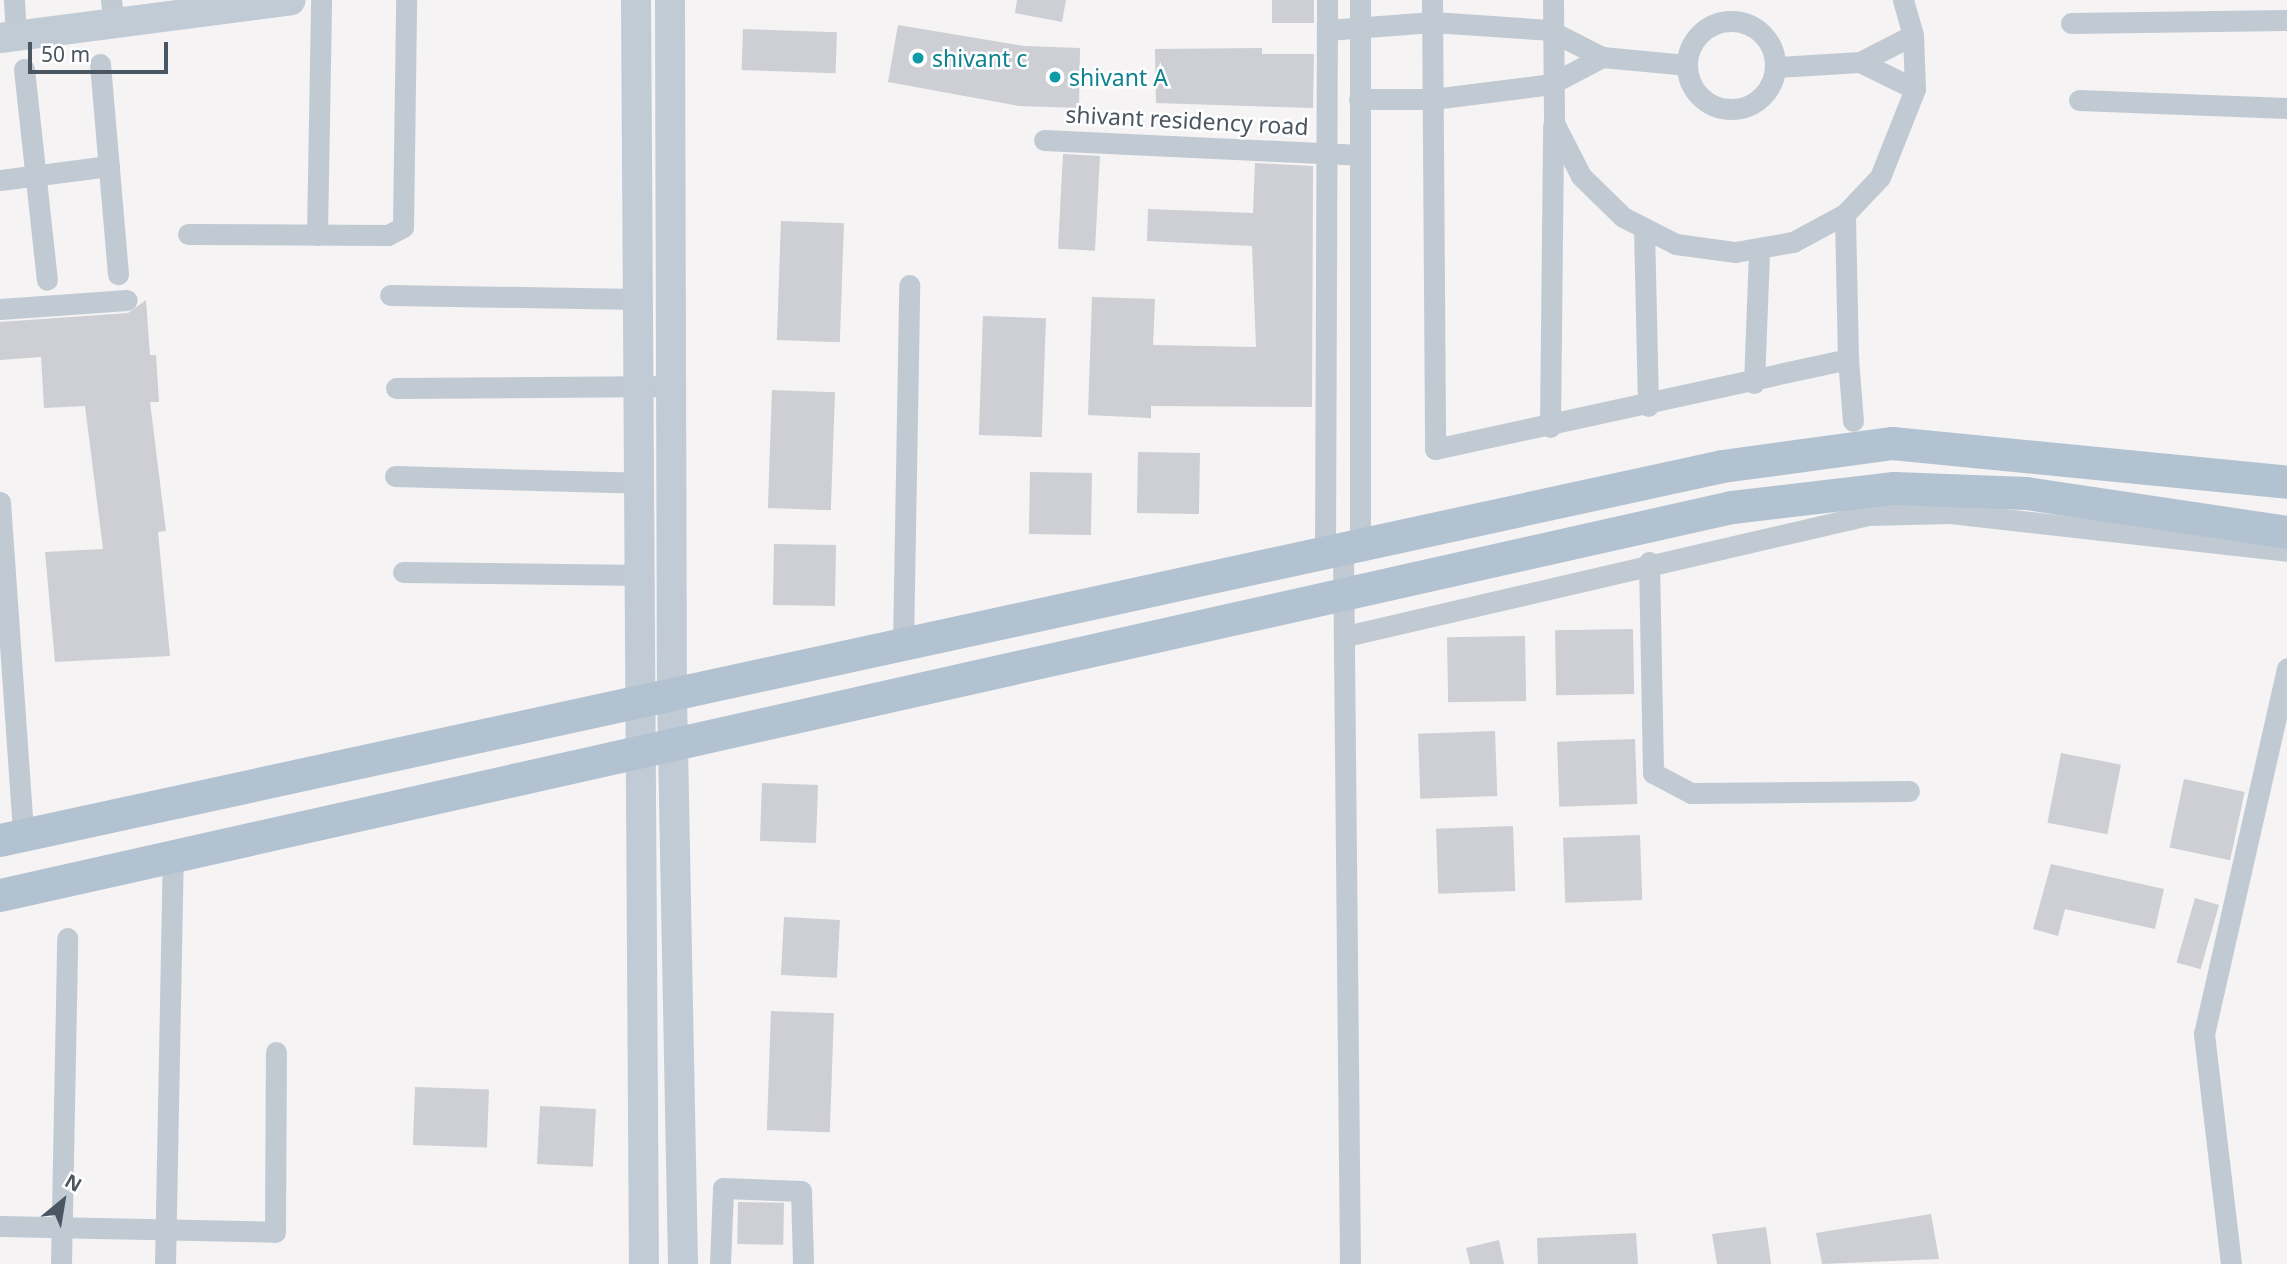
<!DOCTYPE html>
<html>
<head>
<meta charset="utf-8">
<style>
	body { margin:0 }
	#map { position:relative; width:2287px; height:1264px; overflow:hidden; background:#f5f3f3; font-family:"Noto Sans",sans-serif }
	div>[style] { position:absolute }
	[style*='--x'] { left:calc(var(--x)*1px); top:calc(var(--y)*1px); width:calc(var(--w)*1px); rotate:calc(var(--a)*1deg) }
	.building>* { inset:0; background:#cdcfd5; transform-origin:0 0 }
	.street>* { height:21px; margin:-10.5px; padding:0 10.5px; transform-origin:10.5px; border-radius:10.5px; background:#c1cad2 }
	.street>.ring { margin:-10.5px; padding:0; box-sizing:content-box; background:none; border:21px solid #c1cad2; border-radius:50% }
	.secondary>* { height:30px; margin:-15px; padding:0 15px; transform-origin:15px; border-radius:15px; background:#c1cbd6 }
	.primary>* { height:33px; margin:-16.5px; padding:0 16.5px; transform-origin:16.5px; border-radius:16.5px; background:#b3c2d1 }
	.dots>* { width:19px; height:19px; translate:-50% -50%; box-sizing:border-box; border:4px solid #fff; border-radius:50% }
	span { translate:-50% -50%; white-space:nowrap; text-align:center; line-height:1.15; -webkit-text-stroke:5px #fff; paint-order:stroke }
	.culture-label { font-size:23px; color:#0d838f }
	.left { translate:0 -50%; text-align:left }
	.street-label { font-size:23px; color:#4a5661 }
	.north { position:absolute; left:28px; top:1166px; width:70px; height:70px; -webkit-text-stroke:5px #fff; paint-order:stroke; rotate:30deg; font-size:19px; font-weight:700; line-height:28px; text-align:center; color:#4a5661 }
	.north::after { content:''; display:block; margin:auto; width:24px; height:32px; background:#4a5661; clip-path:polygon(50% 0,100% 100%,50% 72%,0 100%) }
	.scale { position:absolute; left:28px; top:42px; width:140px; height:32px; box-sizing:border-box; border:4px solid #4a5661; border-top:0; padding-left:9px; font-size:21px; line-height:24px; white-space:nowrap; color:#4a5661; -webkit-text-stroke:5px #fff; paint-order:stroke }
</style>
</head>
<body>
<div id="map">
	<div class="building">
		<i style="clip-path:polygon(1017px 0,1066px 0,1062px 22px,1015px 13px)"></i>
		<i style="left:1272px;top:0;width:42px;height:23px"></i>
		<i style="clip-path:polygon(898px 25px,1024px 46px,1080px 48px,1079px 108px,1019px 106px,888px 82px)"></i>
		<i style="left:743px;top:29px;width:94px;height:41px;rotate:2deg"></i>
		<i style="clip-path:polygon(1262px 48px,1262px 54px,1314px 54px,1313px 108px,1156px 103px,1155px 49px)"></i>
		<i style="left:1063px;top:154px;width:37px;height:95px;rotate:3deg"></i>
		<i style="clip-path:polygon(1255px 163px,1313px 166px,1312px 407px,1151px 406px,1151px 418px,1088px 415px,1092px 297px,1155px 299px,1153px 345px,1256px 347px,1252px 246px,1147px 241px,1148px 209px,1253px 213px)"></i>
		<i style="left:781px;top:221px;width:63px;height:119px;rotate:2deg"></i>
		<i style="clip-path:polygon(146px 300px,150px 355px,156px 355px,159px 402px,150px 402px,166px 531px,158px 532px,170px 656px,55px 662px,45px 552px,103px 549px,85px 406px,44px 408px,41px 357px,0 360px,0 322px,128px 313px)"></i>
		<i style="left:983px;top:316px;width:63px;height:119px;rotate:2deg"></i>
		<i style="left:772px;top:390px;width:63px;height:118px;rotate:2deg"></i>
		<i style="left:1138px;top:452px;width:62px;height:61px;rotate:1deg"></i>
		<i style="left:1030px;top:472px;width:62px;height:62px;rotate:1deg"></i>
		<i style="left:774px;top:544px;width:62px;height:61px;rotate:1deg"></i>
		<i style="left:1633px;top:629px;width:65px;height:78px;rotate:89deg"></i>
		<i style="left:1525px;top:636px;width:65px;height:78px;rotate:89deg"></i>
		<i style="left:1495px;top:731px;width:65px;height:77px;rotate:88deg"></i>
		<i style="left:1635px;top:739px;width:65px;height:78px;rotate:88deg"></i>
		<i style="left:2061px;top:753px;width:61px;height:71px;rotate:11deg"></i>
		<i style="left:2184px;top:779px;width:62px;height:70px;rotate:12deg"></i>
		<i style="left:762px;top:783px;width:56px;height:58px;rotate:2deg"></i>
		<i style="left:1513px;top:826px;width:65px;height:77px;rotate:88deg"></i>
		<i style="left:1640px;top:835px;width:65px;height:77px;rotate:88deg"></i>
		<i style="clip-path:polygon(2051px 864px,2164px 889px,2155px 929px,2065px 909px,2058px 936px,2033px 929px)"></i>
		<i style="left:2195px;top:898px;width:25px;height:67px;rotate:16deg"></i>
		<i style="left:784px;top:917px;width:56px;height:58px;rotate:3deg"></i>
		<i style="left:771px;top:1011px;width:63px;height:119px;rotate:2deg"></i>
		<i style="left:415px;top:1087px;width:74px;height:58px;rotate:2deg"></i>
		<i style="left:540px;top:1106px;width:56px;height:58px;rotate:3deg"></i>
		<i style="left:738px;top:1202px;width:46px;height:42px;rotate:1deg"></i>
		<i style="clip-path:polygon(1931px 1214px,1939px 1259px,1822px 1264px,1816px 1233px)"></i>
		<i style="clip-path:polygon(1766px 1227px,1771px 1264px,1717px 1264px,1712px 1234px)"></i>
		<i style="clip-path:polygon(1636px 1233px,1638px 1264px,1538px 1264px,1537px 1238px)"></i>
		<i style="clip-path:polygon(1499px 1240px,1504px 1264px,1470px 1264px,1466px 1248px)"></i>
	</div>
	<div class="street">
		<i style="--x:14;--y:0;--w:35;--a:87"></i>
		<i style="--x:111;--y:0;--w:23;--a:83"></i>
		<i style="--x:1360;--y:0;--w:545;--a:90"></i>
		<i style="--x:1432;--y:0;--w:449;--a:89.6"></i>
		<i style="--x:1435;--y:449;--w:423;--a:-12.3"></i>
		<i style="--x:1848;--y:359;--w:145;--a:-91.2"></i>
		<i style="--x:1553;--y:0;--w:123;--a:89.5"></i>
		<i style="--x:1554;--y:123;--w:59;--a:63"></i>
		<i style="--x:1581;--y:176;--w:59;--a:44.3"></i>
		<i style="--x:1623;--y:217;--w:59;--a:27"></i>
		<i style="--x:1676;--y:244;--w:60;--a:7.7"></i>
		<i style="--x:1735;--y:252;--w:59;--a:-9.8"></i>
		<i style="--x:1793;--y:242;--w:59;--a:-28.3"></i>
		<i style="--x:1845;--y:214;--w:51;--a:-46.6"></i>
		<i style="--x:1880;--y:177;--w:95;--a:-68.3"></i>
		<i style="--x:1915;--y:89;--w:54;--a:-92.1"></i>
		<i style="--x:1913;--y:35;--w:36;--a:-106"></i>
		<i class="ring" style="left:1687px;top:21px;width:67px;height:67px"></i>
		<i style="--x:2071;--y:23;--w:216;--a:-0.8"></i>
		<i style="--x:1327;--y:30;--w:106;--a:-4.3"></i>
		<i style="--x:1433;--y:22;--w:116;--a:3.9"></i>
		<i style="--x:1549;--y:30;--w:59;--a:27"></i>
		<i style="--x:1602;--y:57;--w:84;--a:5.4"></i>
		<i style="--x:1860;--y:62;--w:61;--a:26.1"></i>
		<i style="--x:100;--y:64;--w:211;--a:85.1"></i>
		<i style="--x:1776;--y:67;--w:84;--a:-3.4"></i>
		<i style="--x:1860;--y:62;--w:59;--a:-27"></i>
		<i style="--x:24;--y:69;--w:212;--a:83.8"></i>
		<i style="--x:1359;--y:99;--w:74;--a:0"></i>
		<i style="--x:1433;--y:99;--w:119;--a:-7.2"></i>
		<i style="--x:1551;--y:84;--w:58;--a:-27.9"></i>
		<i style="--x:2079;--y:100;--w:208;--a:2.2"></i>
		<i style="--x:1044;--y:140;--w:316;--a:2.7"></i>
		<i style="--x:0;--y:180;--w:110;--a:-7.3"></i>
		<i style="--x:1644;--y:228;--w:178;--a:88.7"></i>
		<i style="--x:188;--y:234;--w:200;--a:0.3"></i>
		<i style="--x:388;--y:235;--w:17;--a:-28"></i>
		<i style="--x:403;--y:227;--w:227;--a:-89.2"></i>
		<i style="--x:317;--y:235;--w:235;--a:-89"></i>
		<i style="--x:390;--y:295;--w:248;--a:0.9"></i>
		<i style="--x:0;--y:309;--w:127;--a:-4.1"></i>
		<i style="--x:1848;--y:359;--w:62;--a:85.4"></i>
		<i style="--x:1754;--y:383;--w:132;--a:-87.8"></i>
		<i style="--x:396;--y:388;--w:275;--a:-0.4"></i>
		<i style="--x:1550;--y:427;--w:302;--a:-89.4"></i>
		<i style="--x:395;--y:476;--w:245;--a:1.6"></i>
		<i style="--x:0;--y:502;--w:334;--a:86"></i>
		<i style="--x:1343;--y:549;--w:715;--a:89.44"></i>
		<i style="--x:1325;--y:553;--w:553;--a:-89.79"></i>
		<i style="--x:1649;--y:562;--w:211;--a:88.9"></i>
		<i style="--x:1653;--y:773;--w:43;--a:27.8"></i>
		<i style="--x:1691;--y:793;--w:218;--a:-0.5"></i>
		<i style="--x:403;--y:572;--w:238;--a:0.7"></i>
		<i style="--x:1346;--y:636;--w:536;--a:-13.05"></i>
		<i style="--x:1868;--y:515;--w:82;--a:-1.4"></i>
		<i style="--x:1950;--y:513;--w:339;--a:6.4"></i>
		<i style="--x:903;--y:645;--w:360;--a:-89"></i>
		<i style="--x:0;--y:1226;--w:275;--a:1.2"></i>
		<i style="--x:275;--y:1232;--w:180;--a:-89.7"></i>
		<i style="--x:61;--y:1264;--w:326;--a:-88.9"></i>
		<i style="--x:165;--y:1264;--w:405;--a:-88.9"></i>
		<i style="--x:720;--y:1264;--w:76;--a:-87.7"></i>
		<i style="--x:723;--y:1188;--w:78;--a:2.2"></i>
		<i style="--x:801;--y:1191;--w:73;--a:88.4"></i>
		<i style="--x:2231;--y:1264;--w:232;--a:-96.7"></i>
		<i style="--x:2204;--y:1034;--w:375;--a:-77.2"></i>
	</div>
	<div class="secondary">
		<i style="--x:636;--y:0;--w:1264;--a:89.64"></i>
		<i style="--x:670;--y:0;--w:696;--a:89.84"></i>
		<i style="--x:672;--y:696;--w:568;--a:88.89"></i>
		<i style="--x:0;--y:38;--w:293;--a:-7.4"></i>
	</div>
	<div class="primary">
		<i style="--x:0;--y:840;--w:1762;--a:-12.25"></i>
		<i style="--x:1722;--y:466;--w:172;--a:-7.7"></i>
		<i style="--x:1892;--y:443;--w:397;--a:5.6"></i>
		<i style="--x:0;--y:895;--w:1775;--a:-12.63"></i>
		<i style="--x:1732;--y:507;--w:163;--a:-6.7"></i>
		<i style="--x:1894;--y:488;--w:132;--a:2.2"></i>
		<i style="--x:2026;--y:493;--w:264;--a:8.5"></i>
	</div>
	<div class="dots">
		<i style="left:918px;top:58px;background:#0f9aa8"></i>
		<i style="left:1055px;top:77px;background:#0f9aa8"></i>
	</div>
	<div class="culture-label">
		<span class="left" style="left:932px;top:58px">shivant c</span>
		<span class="left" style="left:1069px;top:77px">shivant A</span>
	</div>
	<div class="street-label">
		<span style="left:1187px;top:120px;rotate:3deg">shivant residency road</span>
	</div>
	<div class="north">N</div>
	<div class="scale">50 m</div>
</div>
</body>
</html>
